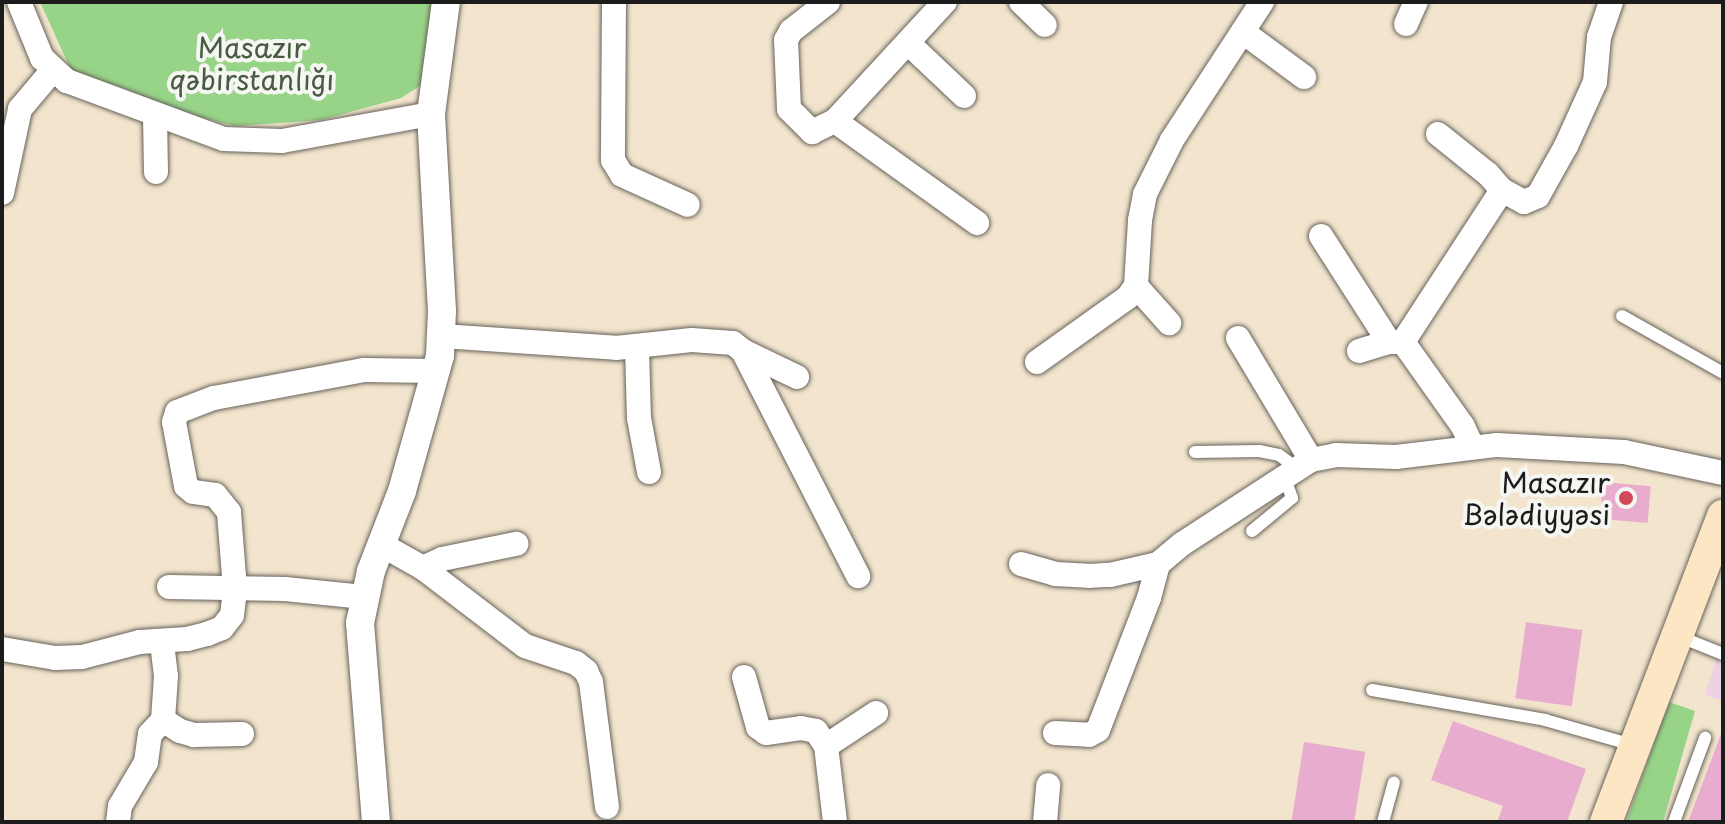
<!DOCTYPE html>
<html>
<head>
<meta charset="utf-8">
<style>
	body { margin:0 }
	#map { position:relative; width:1725px; height:824px; overflow:hidden; background:#f2e4cd; font-family:"Playpen Sans",sans-serif }
	div>[style] { position:absolute }
	[style*='--x'] { left:calc(var(--x)*1px); top:calc(var(--y)*1px); width:calc(var(--w)*1px); rotate:calc(var(--a)*1deg) }
	.built>* { inset:0; background:#eed0e7 }
	.green>* { inset:0; background:#98d488 }
	.building>* { inset:0; background:#e8adce; transform-origin:0 0 }
	.roads { filter:drop-shadow(0 0 2px #67625a) drop-shadow(0 0 2px #67625a) }
	.service>* { height:12px; margin:-6px; padding:0 6px; transform-origin:6px; border-radius:6px; background:#fff }
	.minor>* { height:24px; margin:-12px; padding:0 12px; transform-origin:12px; border-radius:12px; background:#fff }
	.tertiary>* { height:28px; margin:-14px; padding:0 14px; transform-origin:14px; border-radius:14px; background:#fff }
	.secondary>* { height:32px; margin:-16px; padding:0 16px; transform-origin:16px; border-radius:16px; background:#fce6c4 }
	.dots>* { width:22px; height:22px; translate:-50% -50%; box-sizing:border-box; border:4px solid #f6f6f2; border-radius:50% }
	span { translate:-50% -50%; white-space:nowrap; text-align:center; line-height:1.15; -webkit-text-stroke:8px #f6f6f2; paint-order:stroke }
	.park-label { font-size:28px; color:#475c42 }
	.poi-label { font-size:28px; color:#1c1c1c }
	.right { translate:-100% -50%; text-align:right }
	.frame { position:absolute; inset:0; border:4px solid #1c1c1c; pointer-events:none }
</style>
</head>
<body>
<div id="map">
	<div class="built">
		<i style="clip-path:polygon(1723px 638px,1723px 701px,1705px 695px)"></i>
	</div>
	<div class="green">
		<i style="clip-path:polygon(40px 2px,432px 2px,423px 84px,401px 98px,321px 120px,235px 126px,198px 117px,71px 70px)"></i>
		<i style="clip-path:polygon(1669px 702px,1695px 711px,1663px 822px,1626px 822px)"></i>
	</div>
	<div class="building">
		<i style="left:1603px;top:482px;width:48px;height:37px;rotate:5deg"></i>
		<i style="left:1526px;top:622px;width:57px;height:77px;rotate:8deg"></i>
		<i style="clip-path:polygon(1453px 721px,1586px 769px,1567px 822px,1497px 822px,1503px 806px,1431px 780px)"></i>
		<i style="clip-path:polygon(1721px 734px,1723px 822px,1688px 822px)"></i>
		<i style="left:1304px;top:742px;width:62px;height:81px;rotate:9deg"></i>
	</div>
	<div class="roads">
		<div class="service">
			<i style="--x:1622;--y:316;--w:116;--a:29.4"></i>
			<i style="--x:1195;--y:452;--w:64;--a:-0.9"></i>
			<i style="--x:1259;--y:451;--w:20;--a:11"></i>
			<i style="--x:1279;--y:455;--w:21;--a:37"></i>
			<i style="--x:1252;--y:531;--w:52;--a:-39.5"></i>
			<i style="--x:1292;--y:498;--w:23;--a:-110"></i>
			<i style="--x:1678;--y:636;--w:48;--a:21.8"></i>
			<i style="--x:1372;--y:690;--w:176;--a:9.8"></i>
			<i style="--x:1545;--y:720;--w:91;--a:15.9"></i>
			<i style="--x:1383;--y:822;--w:41;--a:-74.6"></i>
			<i style="--x:1674;--y:822;--w:90;--a:-69.7"></i>
		</div>
		<div class="minor">
			<i style="--x:19;--y:2;--w:61;--a:67.7"></i>
			<i style="--x:42;--y:58;--w:34;--a:43"></i>
			<i style="--x:67;--y:81;--w:167;--a:20.3"></i>
			<i style="--x:224;--y:139;--w:58;--a:2"></i>
			<i style="--x:282;--y:141;--w:151;--a:-10.3"></i>
			<i style="--x:614;--y:2;--w:158;--a:90.4"></i>
			<i style="--x:613;--y:160;--w:17;--a:59"></i>
			<i style="--x:622;--y:175;--w:72;--a:24.4"></i>
			<i style="--x:828;--y:2;--w:47;--a:141.9"></i>
			<i style="--x:791;--y:31;--w:10;--a:119"></i>
			<i style="--x:786;--y:40;--w:69;--a:87.5"></i>
			<i style="--x:789;--y:109;--w:33;--a:45"></i>
			<i style="--x:812;--y:132;--w:25;--a:-26"></i>
			<i style="--x:835;--y:121;--w:162;--a:-47.3"></i>
			<i style="--x:1021;--y:2;--w:33;--a:44"></i>
			<i style="--x:1406;--y:24;--w:24;--a:-66"></i>
			<i style="--x:1243;--y:32;--w:76;--a:36.4"></i>
			<i style="--x:908;--y:43;--w:77;--a:43.4"></i>
			<i style="--x:155;--y:115;--w:57;--a:89"></i>
			<i style="--x:835;--y:121;--w:175;--a:35.7"></i>
			<i style="--x:1438;--y:134;--w:64;--a:38.7"></i>
			<i style="--x:1488;--y:174;--w:21;--a:49"></i>
			<i style="--x:2;--y:193;--w:86;--a:-77.9"></i>
			<i style="--x:20;--y:109;--w:50;--a:-49.9"></i>
			<i style="--x:1321;--y:236;--w:126;--a:57.3"></i>
			<i style="--x:1389;--y:342;--w:14;--a:0"></i>
			<i style="--x:1136;--y:286;--w:50;--a:48.3"></i>
			<i style="--x:442;--y:336;--w:174;--a:3.9"></i>
			<i style="--x:616;--y:348;--w:76;--a:-6"></i>
			<i style="--x:692;--y:340;--w:41;--a:4.2"></i>
			<i style="--x:733;--y:343;--w:13;--a:39"></i>
			<i style="--x:743;--y:351;--w:253;--a:62.9"></i>
			<i style="--x:1238;--y:338;--w:142;--a:59.1"></i>
			<i style="--x:637;--y:348;--w:70;--a:88.4"></i>
			<i style="--x:639;--y:418;--w:55;--a:79.5"></i>
			<i style="--x:743;--y:351;--w:60;--a:25.7"></i>
			<i style="--x:1359;--y:351;--w:31;--a:-17"></i>
			<i style="--x:1037;--y:362;--w:112;--a:-35.5"></i>
			<i style="--x:1128;--y:297;--w:14;--a:-54"></i>
			<i style="--x:1136;--y:286;--w:66;--a:-86.5"></i>
			<i style="--x:1140;--y:220;--w:26;--a:-79"></i>
			<i style="--x:1145;--y:194;--w:60;--a:-63.4"></i>
			<i style="--x:1172;--y:140;--w:165;--a:-56.9"></i>
			<i style="--x:1472;--y:446;--w:23;--a:-115"></i>
			<i style="--x:1462;--y:425;--w:102;--a:-125.4"></i>
			<i style="--x:1403;--y:342;--w:181;--a:-56.9"></i>
			<i style="--x:1502;--y:190;--w:25;--a:29"></i>
			<i style="--x:1524;--y:202;--w:15;--a:-23"></i>
			<i style="--x:1538;--y:196;--w:57;--a:-60.8"></i>
			<i style="--x:1566;--y:146;--w:70;--a:-65.6"></i>
			<i style="--x:1595;--y:82;--w:45;--a:-84.9"></i>
			<i style="--x:1599;--y:37;--w:37;--a:-71"></i>
			<i style="--x:382;--y:545;--w:47;--a:29.3"></i>
			<i style="--x:423;--y:568;--w:128;--a:37.4"></i>
			<i style="--x:525;--y:646;--w:54;--a:18.4"></i>
			<i style="--x:576;--y:663;--w:13;--a:39"></i>
			<i style="--x:586;--y:671;--w:12;--a:66"></i>
			<i style="--x:591;--y:682;--w:126;--a:82.7"></i>
			<i style="--x:1021;--y:564;--w:35;--a:16"></i>
			<i style="--x:1055;--y:574;--w:33;--a:3"></i>
			<i style="--x:1088;--y:576;--w:22;--a:-3"></i>
			<i style="--x:1110;--y:575;--w:49;--a:-12.9"></i>
			<i style="--x:423;--y:568;--w:21;--a:-25"></i>
			<i style="--x:442;--y:559;--w:76;--a:-11.5"></i>
			<i style="--x:169;--y:587;--w:116;--a:1"></i>
			<i style="--x:285;--y:589;--w:79;--a:5.8"></i>
			<i style="--x:2;--y:649;--w:54;--a:9.6"></i>
			<i style="--x:55;--y:658;--w:27;--a:-2"></i>
			<i style="--x:82;--y:657;--w:60;--a:-14.5"></i>
			<i style="--x:140;--y:642;--w:47;--a:-3.7"></i>
			<i style="--x:187;--y:639;--w:21;--a:-14"></i>
			<i style="--x:207;--y:634;--w:16;--a:-22"></i>
			<i style="--x:222;--y:628;--w:16;--a:-52"></i>
			<i style="--x:232;--y:615;--w:26;--a:-83"></i>
			<i style="--x:235;--y:589;--w:77;--a:-94.5"></i>
			<i style="--x:229;--y:512;--w:22;--a:-129"></i>
			<i style="--x:215;--y:495;--w:22;--a:-172"></i>
			<i style="--x:193;--y:492;--w:9;--a:-139"></i>
			<i style="--x:186;--y:486;--w:65;--a:-100.6"></i>
			<i style="--x:174;--y:422;--w:10;--a:-73"></i>
			<i style="--x:177;--y:412;--w:40;--a:-21"></i>
			<i style="--x:214;--y:398;--w:153;--a:-10.6"></i>
			<i style="--x:364;--y:370;--w:72;--a:0.8"></i>
			<i style="--x:744;--y:677;--w:52;--a:74.4"></i>
			<i style="--x:758;--y:727;--w:10;--a:37"></i>
			<i style="--x:766;--y:733;--w:35;--a:-8"></i>
			<i style="--x:801;--y:728;--w:15;--a:11"></i>
			<i style="--x:816;--y:731;--w:18;--a:56"></i>
			<i style="--x:826;--y:746;--w:77;--a:83.2"></i>
			<i style="--x:163;--y:720;--w:20;--a:33"></i>
			<i style="--x:180;--y:731;--w:15;--a:16"></i>
			<i style="--x:194;--y:735;--w:48;--a:-1.2"></i>
			<i style="--x:1055;--y:733;--w:34;--a:3"></i>
			<i style="--x:1089;--y:735;--w:10;--a:-29"></i>
			<i style="--x:1098;--y:730;--w:142;--a:-68.9"></i>
			<i style="--x:1149;--y:598;--w:35;--a:-75"></i>
			<i style="--x:1158;--y:564;--w:31;--a:-40"></i>
			<i style="--x:1182;--y:544;--w:154;--a:-33.1"></i>
			<i style="--x:1311;--y:460;--w:25;--a:-11"></i>
			<i style="--x:1336;--y:455;--w:60;--a:1.9"></i>
			<i style="--x:1396;--y:457;--w:102;--a:-6.8"></i>
			<i style="--x:1497;--y:445;--w:127;--a:3.2"></i>
			<i style="--x:1624;--y:452;--w:101;--a:12"></i>
			<i style="--x:826;--y:746;--w:60;--a:-33.4"></i>
			<i style="--x:118;--y:822;--w:16;--a:-83"></i>
			<i style="--x:120;--y:806;--w:51;--a:-59.4"></i>
			<i style="--x:146;--y:762;--w:28;--a:-82"></i>
			<i style="--x:150;--y:734;--w:19;--a:-47"></i>
			<i style="--x:163;--y:720;--w:44;--a:-86.1"></i>
			<i style="--x:166;--y:676;--w:35;--a:-97"></i>
			<i style="--x:1045;--y:822;--w:37;--a:-85"></i>
		</div>
		<div class="tertiary">
			<i style="--x:376;--y:822;--w:200;--a:-94.6"></i>
			<i style="--x:360;--y:623;--w:53;--a:-78.1"></i>
			<i style="--x:371;--y:571;--w:86;--a:-68.8"></i>
			<i style="--x:402;--y:491;--w:140;--a:-74.3"></i>
			<i style="--x:440;--y:356;--w:45;--a:-87.5"></i>
			<i style="--x:442;--y:311;--w:197;--a:-93.2"></i>
			<i style="--x:431;--y:114;--w:113;--a:-82.4"></i>
		</div>
		<div class="secondary">
			<i style="--x:1606;--y:822;--w:328;--a:-69.1"></i>
		</div>
	</div>
	<div class="dots">
		<i style="left:1626px;top:498px;background:#d1495b"></i>
	</div>
	<div class="park-label">
		<span style="left:252px;top:63px">Masazır<br>qəbirstanlığı</span>
	</div>
	<div class="poi-label">
		<span class="right" style="left:1610px;top:498px">Masazır<br>Bələdiyyəsi</span>
	</div>
	<div class="frame"></div>
</div>
</body>
</html>
